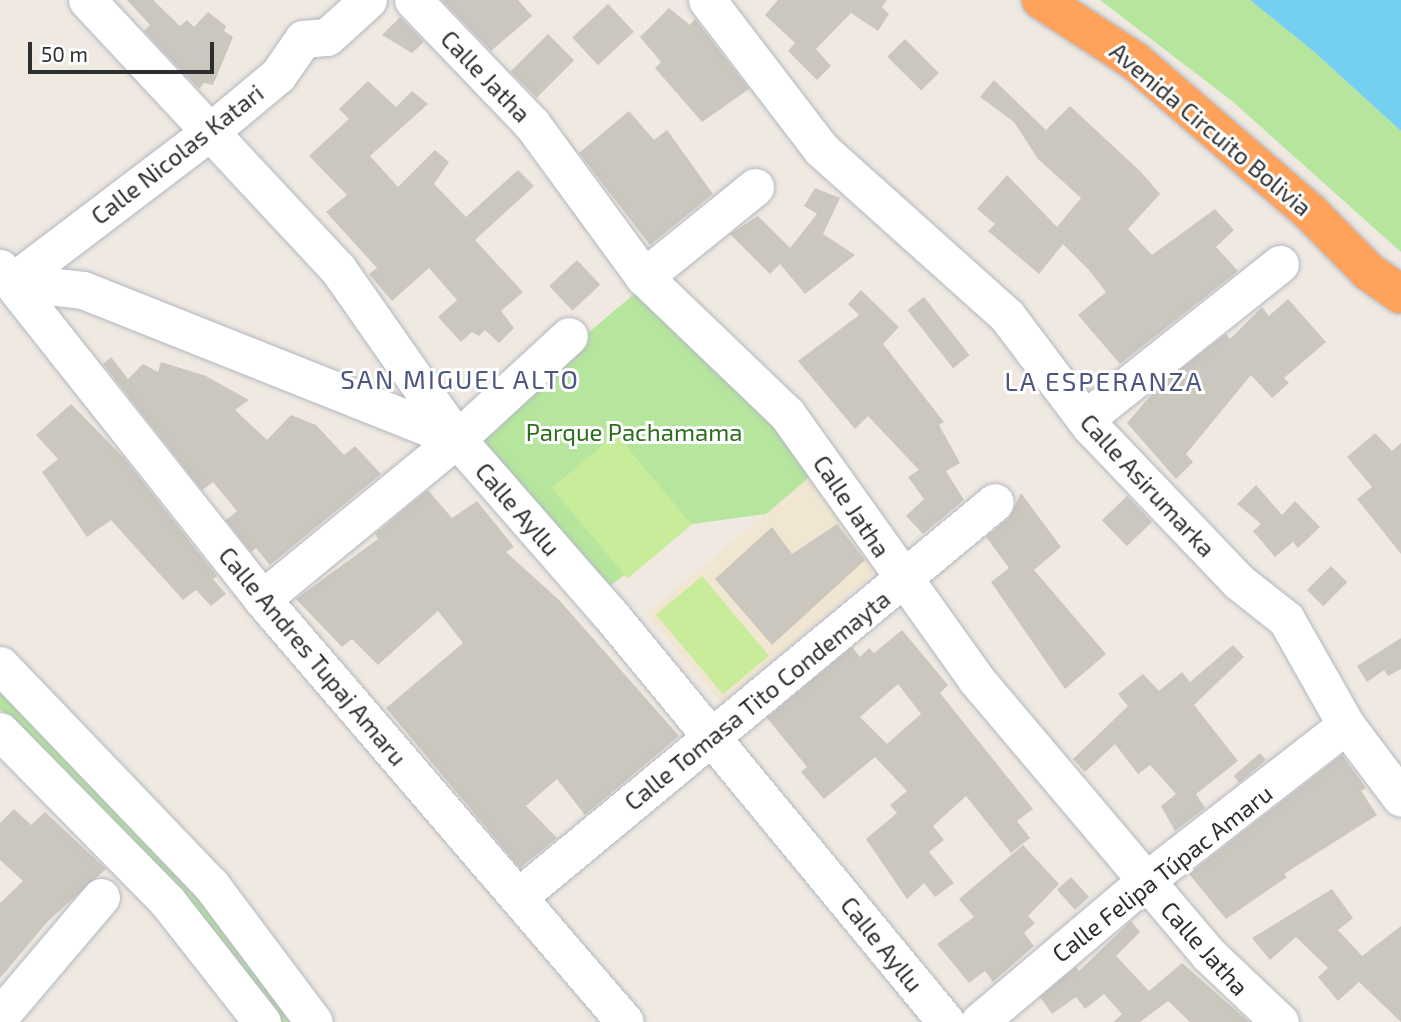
<!DOCTYPE html>
<html>
<head>
<meta charset="utf-8">
<style>
	body { margin:0 }
	#map { position:relative; width:1401px; height:1022px; overflow:hidden; background:#efe9e1; font-family:"Exo 2",sans-serif }
	div>[style] { position:absolute }
	[style*='--x'] { left:calc(var(--x)*1px); top:calc(var(--y)*1px); width:calc(var(--w)*1px); rotate:calc(var(--a)*1deg) }
	.education>* { inset:0; background:#f0e6d1; transform-origin:0 0 }
	.green>* { inset:0; background:#b6e59e }
	.pitch>* { inset:0; background:#c9ec9a; transform-origin:0 0 }
	.water>* { inset:0; background:#75cff0 }
	.building>* { inset:0; background:#cbc7bf; transform-origin:0 0 }
	.roads { filter:drop-shadow(0 0 2px #b4b7c1) drop-shadow(0 0 2px #b4b7c1) }
	.minor>* { height:37px; margin:-18.5px; padding:0 18.5px; transform-origin:18.5px; border-radius:18.5px; background:#fff }
	.highway>* { height:38px; margin:-19px; padding:0 19px; transform-origin:19px; border-radius:19px; background:#ffa35c }
	span { translate:-50% -50%; white-space:nowrap; text-align:center; line-height:1.15; -webkit-text-stroke:6px #fff; paint-order:stroke }
	.street-label { font-size:24px; color:#2e2e2e }
	.park-label { font-size:24px; color:#2c6e1b }
	.neighbourhood-label { font-size:26px; color:#4d5680; letter-spacing:2px }
	.scale { position:absolute; left:28px; top:42px; width:186px; height:32px; box-sizing:border-box; border:4px solid #2e2e2e; border-top:0; padding-left:9px; font-size:21px; line-height:24px; white-space:nowrap; color:#2e2e2e; -webkit-text-stroke:5px #fff; paint-order:stroke }
</style>
</head>
<body>
<div id="map">
	<div class="education">
		<i style="left:812px;top:475px;width:116px;height:216px;rotate:50deg"></i>
	</div>
	<div class="green">
		<i style="clip-path:polygon(1100px 0,1250px 0,1312px 50px,1401px 131px,1401px 252px,1232px 101px)"></i>
		<i style="clip-path:polygon(639px 290px,715px 352px,812px 475px,766px 514px,692px 524px,610px 586px,470px 432px)"></i>
		<i style="clip-path:polygon(0 679px,198px 889px,298px 1022px,274px 1022px,64px 775px,0 709px)"></i>
	</div>
	<div class="pitch">
		<i style="left:616px;top:434px;width:118px;height:84px;rotate:50deg"></i>
		<i style="left:702px;top:576px;width:104px;height:60px;rotate:50deg"></i>
	</div>
	<div class="water">
		<i style="clip-path:polygon(1250px 0,1401px 0,1401px 131px,1312px 50px)"></i>
	</div>
	<div class="building">
		<i style="clip-path:polygon(127px 0,153px 0,180px 26px,187px 20px,194px 27px,208px 12px,226px 26px,224px 31px,233px 37px,213px 85px,204px 83px,199px 89px,144px 31px,150px 25px)"></i>
		<i style="clip-path:polygon(442px 0,518px 0,532px 16px,491px 51px)"></i>
		<i style="clip-path:polygon(778px 0,887px 0,882px 7px,889px 14px,878px 31px,851px 13px,816px 49px,831px 66px,817px 80px,788px 51px,795px 43px,765px 15px)"></i>
		<i style="left:608px;top:4px;width:38px;height:49px;rotate:47deg"></i>
		<i style="clip-path:polygon(669px 8px,690px 25px,695px 19px,749px 89px,702px 122px,655px 68px,661px 62px,640px 37px)"></i>
		<i style="clip-path:polygon(400px 17px,424px 42px,412px 53px,382px 35px)"></i>
		<i style="left:548px;top:34px;width:37px;height:53px;rotate:45deg"></i>
		<i style="left:905px;top:39px;width:48px;height:25px;rotate:45deg"></i>
		<i style="clip-path:polygon(994px 80px,1046px 130px,1070px 106px,1141px 172px,1160px 194px,1128px 229px,1152px 255px,1215px 209px,1234px 230px,1216px 247px,1238px 271px,1120px 364px,1078px 315px,1106px 292px,1088px 269px,1063px 244px,1039px 274px,988px 231px,995px 224px,977px 209px,1007px 175px,1057px 227px,1081px 198px,1038px 159px,1014px 122px,980px 97px)"></i>
		<i style="clip-path:polygon(368px 81px,396px 107px,412px 91px,428px 104px,370px 156px,398px 187px,435px 150px,449px 162px,434px 184px,466px 217px,518px 170px,534px 186px,475px 240px,523px 292px,501px 311px,514px 328px,499px 343px,485px 330px,479px 336px,472px 332px,461px 342px,438px 317px,457px 300px,429px 268px,392px 301px,369px 274px,377px 268px,326px 212px,347px 195px,309px 156px,349px 119px,339px 109px)"></i>
		<i style="clip-path:polygon(629px 111px,654px 140px,667px 130px,713px 194px,650px 245px,579px 153px)"></i>
		<i style="clip-path:polygon(815px 188px,840px 198px,823px 234px,855px 255px,805px 294px,780px 264px,770px 274px,730px 234px,758px 216px,790px 248px,817px 214px,804px 206px)"></i>
		<i style="left:577px;top:260px;width:34px;height:38px;rotate:47deg"></i>
		<i style="clip-path:polygon(861px 290px,899px 327px,883px 344px,944px 422px,939px 425px,960px 463px,946px 471px,964px 500px,923px 534px,906px 516px,924px 499px,908px 477px,919px 470px,868px 416px,855px 429px,798px 361px,859px 315px,848px 304px)"></i>
		<i style="left:924px;top:297px;width:74px;height:21px;rotate:52deg"></i>
		<i style="clip-path:polygon(1288px 299px,1326px 342px,1284px 378px,1289px 383px,1272px 398px,1251px 375px,1186px 454px,1193px 462px,1176px 479px,1127px 423px,1158px 387px,1226px 334px,1230px 339px,1262px 307px,1269px 316px)"></i>
		<i style="clip-path:polygon(111px 357px,128px 379px,143px 364px,158px 372px,161px 362px,206px 376px,249px 400px,235px 410px,267px 440px,291px 415px,316px 425px,344px 455px,355px 446px,381px 474px,270px 565px,256px 548px,251px 552px,226px 520px,237px 511px,213px 482px,202px 490px,103px 364px)"></i>
		<i style="clip-path:polygon(71px 404px,124px 458px,217px 576px,213px 579px,226px 594px,211px 606px,196px 590px,183px 600px,111px 520px,87px 537px,67px 508px,42px 472px,58px 459px,36px 435px)"></i>
		<i style="clip-path:polygon(1375px 433px,1392px 451px,1401px 443px,1401px 554px,1357px 499px,1372px 487px,1347px 457px)"></i>
		<i style="clip-path:polygon(1256px 485px,1282px 515px,1295px 501px,1320px 527px,1298px 548px,1293px 542px,1275px 557px,1253px 531px,1261px 524px,1237px 504px)"></i>
		<i style="clip-path:polygon(428px 490px,452px 518px,477px 501px,514px 547px,506px 552px,560px 601px,679px 736px,585px 815px,557px 779px,526px 806px,557px 838px,520px 868px,386px 708px,463px 643px,438px 611px,378px 665px,352px 639px,342px 647px,296px 599px,378px 539px,375px 534px)"></i>
		<i style="clip-path:polygon(1021px 493px,1061px 547px,1034px 570px,1106px 654px,1065px 689px,991px 582px,1009px 568px,986px 537px,1009px 518px)"></i>
		<i style="left:1127px;top:496px;width:36px;height:35px;rotate:46deg"></i>
		<i style="clip-path:polygon(837px 524px,865px 560px,772px 645px,715px 579px,772px 527px,792px 554px)"></i>
		<i style="left:1331px;top:566px;width:23px;height:34px;rotate:45deg"></i>
		<i style="clip-path:polygon(evenodd,902px 630px,948px 685px,940px 693px,1033px 809px,1017px 821px,1030px 838px,1011px 853px,966px 796px,933px 826px,944px 840px,929px 852px,954px 883px,935px 897px,924px 883px,907px 899px,866px 839px,897px 813px,890px 805px,907px 791px,875px 757px,824px 799px,801px 772px,807px 767px,767px 718px,852px 647px,860px 657px,869px 648px,874px 653px,902px 630px,898px 684px,921px 714px,887px 744px,860px 717px,898px 684px)"></i>
		<i style="clip-path:polygon(1401px 638px,1401px 669px,1388px 676px,1384px 670px,1367px 682px,1357px 666px)"></i>
		<i style="clip-path:polygon(1233px 645px,1244px 657px,1194px 705px,1238px 761px,1196px 794px,1205px 808px,1175px 831px,1161px 806px,1176px 794px,1150px 765px,1138px 774px,1115px 744px,1085px 772px,1073px 759px,1128px 706px,1118px 694px,1143px 674px,1159px 691px,1182px 672px,1190px 682px)"></i>
		<i style="left:1260px;top:753px;width:9px;height:35px;rotate:49deg"></i>
		<i style="clip-path:polygon(1342px 755px,1366px 788px,1361px 791px,1377px 815px,1284px 874px,1287px 877px,1226px 919px,1189px 874px)"></i>
		<i style="clip-path:polygon(14px 809px,31px 825px,45px 812px,106px 869px,49px 920px,0 978px,0 903px,23px 881px,0 860px,0 823px)"></i>
		<i style="clip-path:polygon(1023px 845px,1059px 884px,1028px 916px,1035px 923px,1024px 933px,1034px 946px,993px 982px,985px 971px,969px 983px,937px 944px,974px 917px,959px 899px)"></i>
		<i style="left:1071px;top:877px;width:27px;height:19px;rotate:48deg"></i>
		<i style="clip-path:polygon(1332px 889px,1353px 918px,1338px 930px,1362px 956px,1401px 926px,1401px 1022px,1359px 982px,1338px 1001px,1318px 977px,1328px 968px,1296px 937px,1270px 960px,1252px 938px)"></i>
		<i style="clip-path:polygon(1131px 921px,1140px 932px,1116px 956px,1149px 991px,1182px 963px,1249px 1022px,1190px 1022px,1168px 1001px,1140px 1022px,1113px 1022px,1122px 1014px,1104px 994px,1085px 1009px,1076px 997px,1052px 1014px,1040px 997px,1076px 967px,1079px 971px)"></i>
	</div>
	<div class="roads">
		<div class="minor">
			<i style="--x:87;--y:0;--w:368;--a:47"></i>
			<i style="--x:338;--y:269;--w:208;--a:55"></i>
			<i style="--x:457;--y:439;--w:231;--a:48.9"></i>
			<i style="--x:609;--y:613;--w:530;--a:50.51"></i>
			<i style="--x:413;--y:0;--w:172;--a:46.2"></i>
			<i style="--x:532;--y:124;--w:190;--a:53.8"></i>
			<i style="--x:644;--y:277;--w:198;--a:43.8"></i>
			<i style="--x:787;--y:414;--w:324;--a:54.5"></i>
			<i style="--x:975;--y:678;--w:361;--a:49.8"></i>
			<i style="--x:1208;--y:954;--w:99;--a:43.4"></i>
			<i style="--x:707;--y:0;--w:188;--a:52.6"></i>
			<i style="--x:821;--y:149;--w:250;--a:41.9"></i>
			<i style="--x:1007;--y:316;--w:138;--a:53"></i>
			<i style="--x:1090;--y:426;--w:216;--a:46.3"></i>
			<i style="--x:1239;--y:582;--w:60;--a:38.2"></i>
			<i style="--x:1286;--y:619;--w:122;--a:60.5"></i>
			<i style="--x:1346;--y:725;--w:91;--a:53"></i>
			<i style="--x:0;--y:268;--w:422;--a:51.6"></i>
			<i style="--x:262;--y:599;--w:557;--a:49.37"></i>
			<i style="--x:644;--y:277;--w:143;--a:-39"></i>
			<i style="--x:12;--y:282;--w:71;--a:6.4"></i>
			<i style="--x:83;--y:290;--w:403;--a:21.7"></i>
			<i style="--x:12;--y:282;--w:251;--a:-37.2"></i>
			<i style="--x:212;--y:130;--w:86;--a:-39.8"></i>
			<i style="--x:278;--y:75;--w:44;--a:-55.2"></i>
			<i style="--x:303;--y:39;--w:24;--a:-5"></i>
			<i style="--x:327;--y:37;--w:55;--a:-42.1"></i>
			<i style="--x:1085;--y:419;--w:249;--a:-38.5"></i>
			<i style="--x:262;--y:599;--w:252;--a:-39.4"></i>
			<i style="--x:457;--y:439;--w:152;--a:-42.6"></i>
			<i style="--x:0;--y:665;--w:305;--a:46.2"></i>
			<i style="--x:211;--y:885;--w:171;--a:53.1"></i>
			<i style="--x:0;--y:731;--w:238;--a:45.5"></i>
			<i style="--x:167;--y:901;--w:154;--a:51.9"></i>
			<i style="--x:518;--y:897;--w:619;--a:-39.63"></i>
			<i style="--x:0;--y:1016;--w:156;--a:-49.7"></i>
			<i style="--x:979;--y:1022;--w:218;--a:-40.3"></i>
			<i style="--x:1145;--y:881;--w:254;--a:-37.8"></i>
		</div>
		<div class="highway">
			<i style="--x:1041;--y:0;--w:112;--a:33"></i>
			<i style="--x:1135;--y:61;--w:233;--a:40.8"></i>
			<i style="--x:1311;--y:213;--w:83;--a:45.5"></i>
			<i style="--x:1369;--y:272;--w:39;--a:35"></i>
		</div>
	</div>
	<div class="street-label">
		<span style="left:486px;top:76px;rotate:46deg">Calle Jatha</span>
		<span style="left:1211px;top:129px;rotate:40deg">Avenida Circuito Bolivia</span>
		<span style="left:177px;top:154px;rotate:-38deg">Calle Nicolas Katari</span>
		<span style="left:1148px;top:485px;rotate:47deg">Calle Asirumarka</span>
		<span style="left:852px;top:506px;rotate:56deg">Calle Jatha</span>
		<span style="left:518px;top:509px;rotate:49deg">Calle Ayllu</span>
		<span style="left:313px;top:656px;rotate:50deg">Calle Andres Tupaj Amaru</span>
		<span style="left:757px;top:700px;rotate:-39deg">Calle Tomasa Tito Condemayta</span>
		<span style="left:1162px;top:873px;rotate:-38deg">Calle Felipa Túpac Amaru</span>
		<span style="left:882px;top:944px;rotate:51deg">Calle Ayllu</span>
		<span style="left:1205px;top:948px;rotate:48deg">Calle Jatha</span>
	</div>
	<div class="park-label">
		<span style="left:634px;top:432px">Parque Pachamama</span>
	</div>
	<div class="neighbourhood-label">
		<span style="left:460px;top:379px">SAN MIGUEL ALTO</span>
		<span style="left:1104px;top:381px">LA ESPERANZA</span>
	</div>
	<div class="scale">50 m</div>
</div>
</body>
</html>
